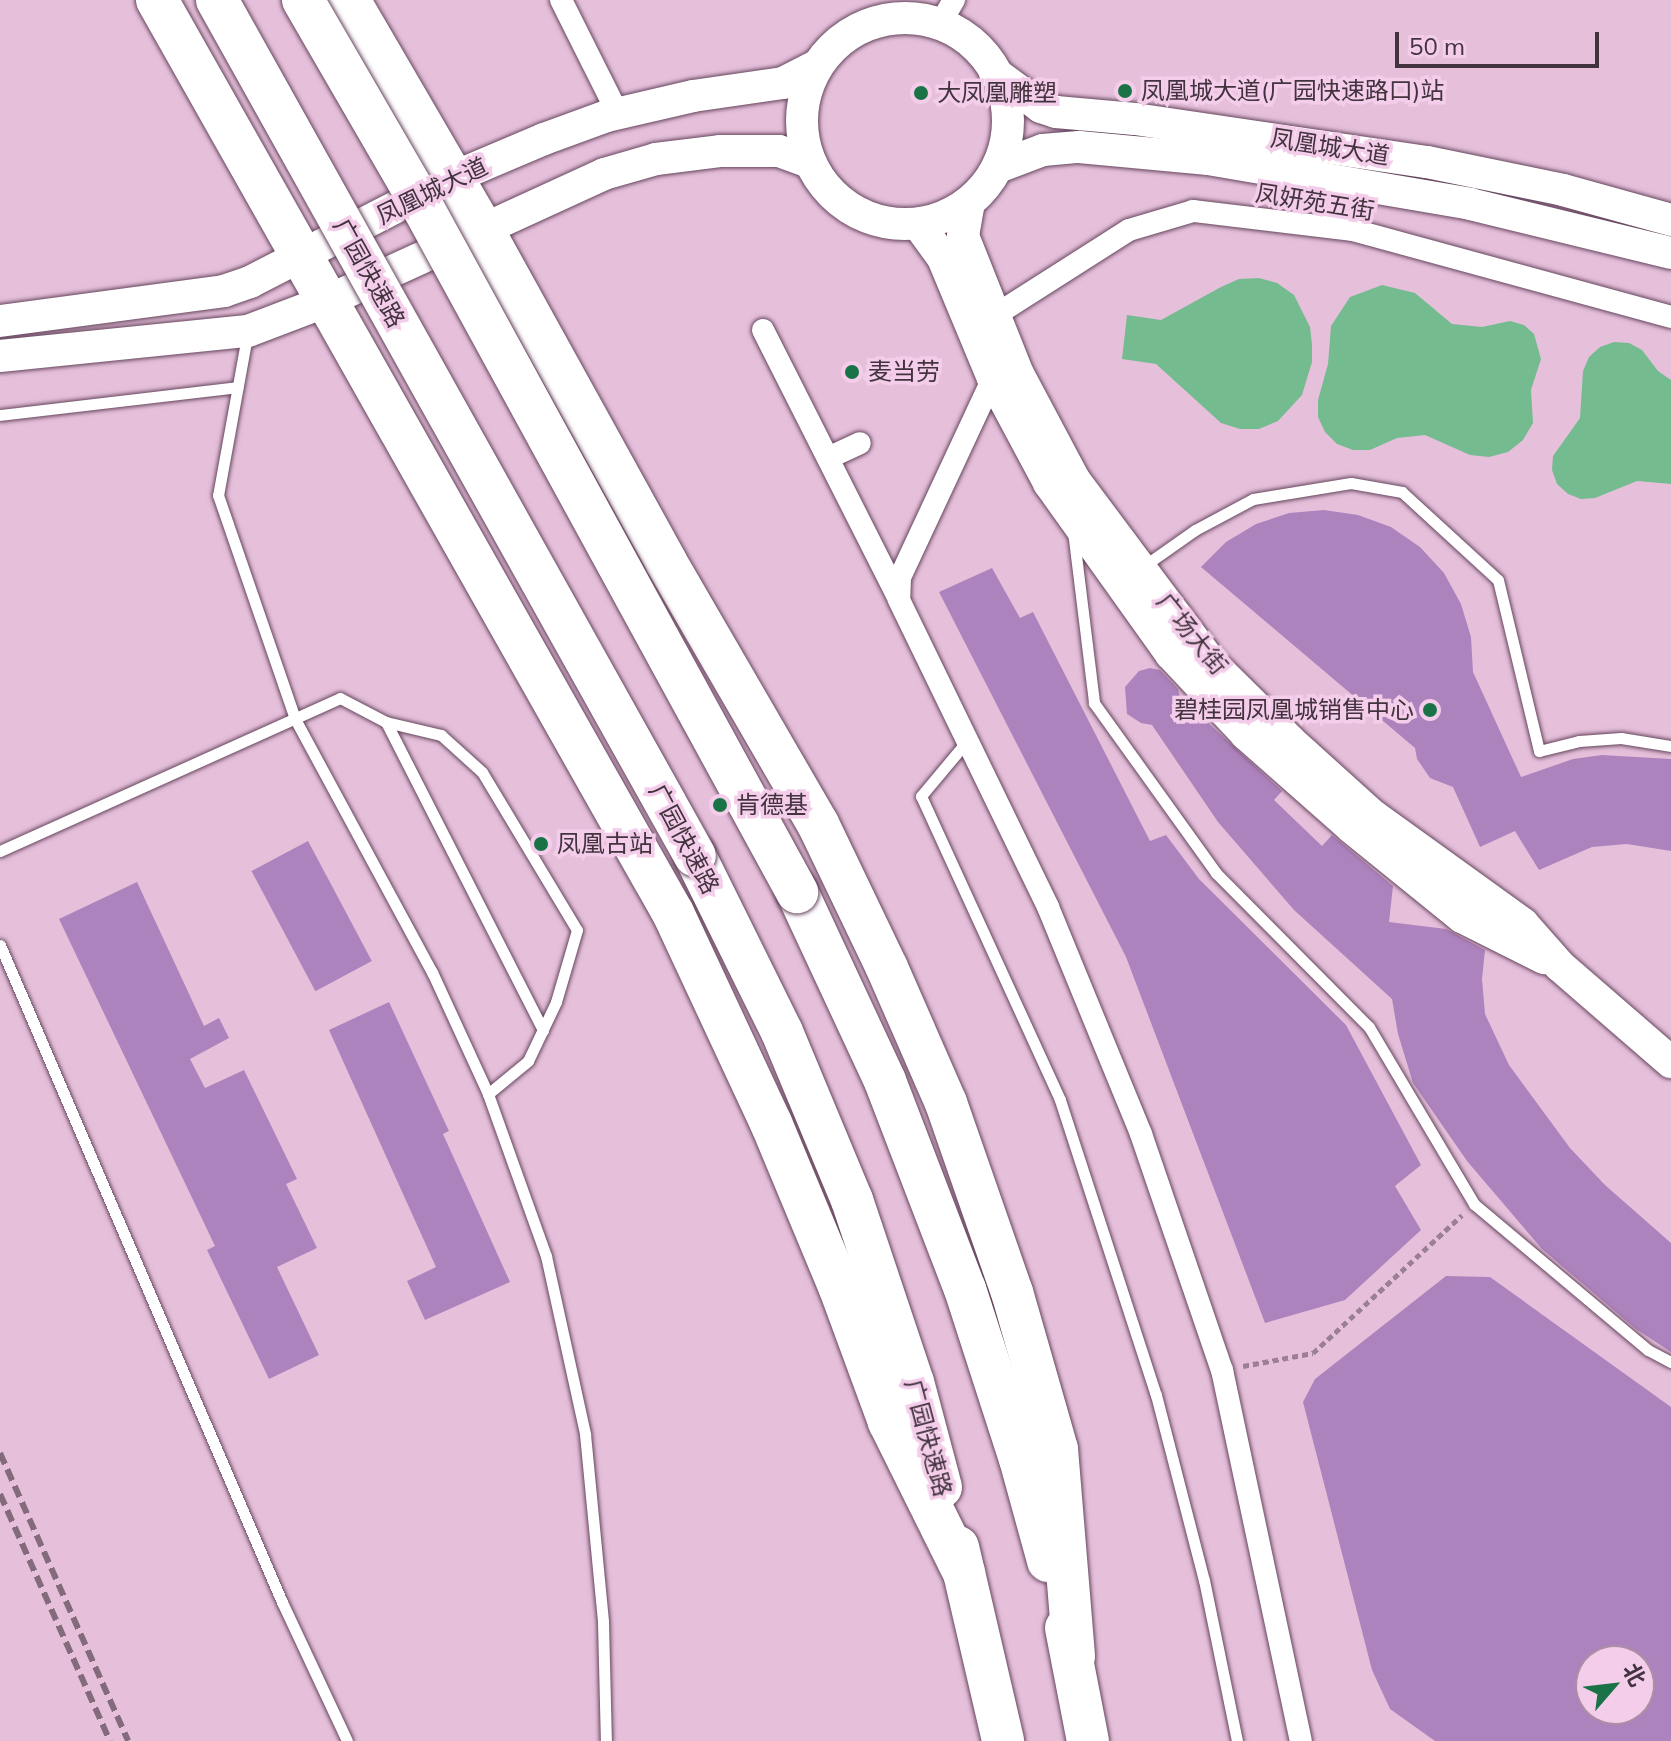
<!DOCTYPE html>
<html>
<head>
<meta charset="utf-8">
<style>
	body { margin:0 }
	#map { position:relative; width:1671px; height:1741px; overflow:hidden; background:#e6c0db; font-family:Mulish,"Noto Sans SC",sans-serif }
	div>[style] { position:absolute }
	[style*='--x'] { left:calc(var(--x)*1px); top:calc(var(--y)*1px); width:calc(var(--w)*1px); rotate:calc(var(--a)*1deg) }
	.water>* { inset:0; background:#74bb90 }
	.building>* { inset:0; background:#ad83bd; transform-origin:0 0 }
	.path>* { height:5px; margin-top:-2.5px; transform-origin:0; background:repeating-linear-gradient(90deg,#9b8093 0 6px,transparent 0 10px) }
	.roads { filter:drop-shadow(0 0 2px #66465e) drop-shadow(0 0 2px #66465e) }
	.lane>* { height:11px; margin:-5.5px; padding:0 5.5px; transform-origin:5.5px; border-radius:5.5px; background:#fff }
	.street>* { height:22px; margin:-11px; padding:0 11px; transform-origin:11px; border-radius:11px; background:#fff }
	.secondary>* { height:32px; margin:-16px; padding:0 16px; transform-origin:16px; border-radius:16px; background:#fff }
	.secondary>.ring { margin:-16px; padding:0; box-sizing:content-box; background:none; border:32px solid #fff; border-radius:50% }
	.highway>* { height:42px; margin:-21px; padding:0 21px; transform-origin:21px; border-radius:21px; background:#fff }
	.rail>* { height:6px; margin-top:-3px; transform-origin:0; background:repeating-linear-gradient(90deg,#836b7c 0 12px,transparent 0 18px) }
	.bridges { filter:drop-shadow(0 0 2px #66465e) drop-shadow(0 0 2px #66465e) }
	.highway-bridge>* { height:42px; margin:-21px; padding:0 21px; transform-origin:21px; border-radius:21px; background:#fff }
	.dots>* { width:22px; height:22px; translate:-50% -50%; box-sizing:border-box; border:4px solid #f3cde9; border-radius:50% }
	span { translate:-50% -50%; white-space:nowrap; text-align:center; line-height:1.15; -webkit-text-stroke:7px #f3cde9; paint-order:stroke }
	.poi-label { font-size:24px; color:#42333e }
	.left { translate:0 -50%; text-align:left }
	.right { translate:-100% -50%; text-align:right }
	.street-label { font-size:24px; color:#42333e }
	.north { position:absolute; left:1575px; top:1645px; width:80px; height:80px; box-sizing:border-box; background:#f3cde9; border:2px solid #ac8fa5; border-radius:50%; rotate:62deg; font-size:22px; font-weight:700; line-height:32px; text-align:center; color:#42333e }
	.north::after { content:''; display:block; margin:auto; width:28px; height:36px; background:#1a7347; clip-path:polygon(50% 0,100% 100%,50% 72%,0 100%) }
	.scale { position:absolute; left:1395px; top:32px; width:204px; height:36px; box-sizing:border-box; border:4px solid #42333e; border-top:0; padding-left:10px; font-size:24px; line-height:28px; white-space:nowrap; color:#42333e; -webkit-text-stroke:6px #f3cde9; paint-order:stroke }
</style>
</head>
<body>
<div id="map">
	<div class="water">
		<i style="clip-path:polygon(1259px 278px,1277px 283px,1294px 295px,1310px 327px,1312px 344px,1312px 362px,1302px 395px,1278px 421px,1259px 429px,1240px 429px,1221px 423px,1156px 364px,1122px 359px,1127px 315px,1161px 320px,1221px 287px,1239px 279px)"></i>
		<i style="clip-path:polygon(1382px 285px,1415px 293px,1452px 324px,1482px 327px,1510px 321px,1524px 325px,1534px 334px,1541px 359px,1531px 390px,1533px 423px,1523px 440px,1508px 452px,1489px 457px,1470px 455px,1425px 435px,1397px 438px,1370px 450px,1353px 450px,1337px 444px,1325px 432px,1318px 417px,1318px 400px,1328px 364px,1331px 326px,1350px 297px)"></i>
		<i style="clip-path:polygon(1614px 342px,1629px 343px,1642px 350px,1658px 371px,1671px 380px,1671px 484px,1637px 481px,1595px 498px,1581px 499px,1568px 494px,1557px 484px,1552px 470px,1553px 456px,1580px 418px,1583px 371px,1589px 357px,1600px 347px)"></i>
	</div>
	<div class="building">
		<i style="clip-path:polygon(1324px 510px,1358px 515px,1391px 527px,1420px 547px,1444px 573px,1461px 604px,1471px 637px,1473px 672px,1521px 777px,1573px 759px,1602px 755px,1671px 759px,1671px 851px,1627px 844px,1592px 847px,1539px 870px,1515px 831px,1480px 847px,1453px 787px,1430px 778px,1417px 759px,1415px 748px,1201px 567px,1226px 542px,1256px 524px,1289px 513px)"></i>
		<i style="clip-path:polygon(992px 568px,1020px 618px,1033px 612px,1150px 841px,1166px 835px,1199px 879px,1346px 1025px,1421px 1165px,1395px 1186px,1421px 1230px,1345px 1300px,1265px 1323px,1126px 957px,939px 592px)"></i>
		<i style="clip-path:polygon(1150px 668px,1160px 670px,1178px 689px,1180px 697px,1282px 791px,1274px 800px,1322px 846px,1332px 835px,1393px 886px,1389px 922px,1446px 929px,1485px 950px,1482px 979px,1485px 1014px,1509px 1065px,1570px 1148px,1605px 1185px,1671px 1243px,1671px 1352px,1636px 1329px,1542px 1249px,1467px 1161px,1413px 1083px,1398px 1034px,1392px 999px,1294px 910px,1218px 822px,1152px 725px,1141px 723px,1127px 714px,1125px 687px,1139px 671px)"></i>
		<i style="left:308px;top:841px;width:136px;height:64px;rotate:62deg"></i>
		<i style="clip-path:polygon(137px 882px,204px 1026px,219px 1018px,229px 1038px,190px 1059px,205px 1088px,244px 1070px,297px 1179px,286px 1184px,317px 1248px,277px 1267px,319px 1355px,269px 1379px,207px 1250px,215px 1246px,59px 919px)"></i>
		<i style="clip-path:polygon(389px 1002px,449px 1131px,443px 1134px,510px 1282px,425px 1320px,407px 1281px,436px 1267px,329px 1030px)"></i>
		<i style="clip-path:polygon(evenodd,1446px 1276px,1490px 1277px,1671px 1407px,1671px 1741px,1435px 1741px,1390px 1709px,1372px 1670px,1303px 1402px,1315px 1379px,1446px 1276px,1591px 1661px,1639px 1661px,1639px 1709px,1591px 1709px,1591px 1661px)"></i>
	</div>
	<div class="path">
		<i style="--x:1243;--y:1366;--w:71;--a:-10.5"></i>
		<i style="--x:1313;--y:1353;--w:203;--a:-42.8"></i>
	</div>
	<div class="roads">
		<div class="lane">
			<i style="--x:247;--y:336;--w:162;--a:100.3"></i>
			<i style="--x:218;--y:495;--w:237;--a:71"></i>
			<i style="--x:295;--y:719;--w:288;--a:61.6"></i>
			<i style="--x:432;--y:972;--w:134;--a:65.3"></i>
			<i style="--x:488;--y:1094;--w:172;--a:70.3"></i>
			<i style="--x:546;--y:1256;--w:182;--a:77.6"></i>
			<i style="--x:585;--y:1434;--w:189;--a:84.5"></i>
			<i style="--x:603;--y:1622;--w:119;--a:88.6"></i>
			<i style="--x:0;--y:415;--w:239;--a:-6.7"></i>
			<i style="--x:1073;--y:531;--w:173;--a:83"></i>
			<i style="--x:1094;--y:703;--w:209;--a:54.3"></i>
			<i style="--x:1216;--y:873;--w:217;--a:45.2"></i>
			<i style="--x:1369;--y:1027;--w:206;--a:59.3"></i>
			<i style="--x:1474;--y:1204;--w:227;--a:40"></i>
			<i style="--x:1648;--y:1350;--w:26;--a:28"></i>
			<i style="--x:1141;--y:568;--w:66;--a:-35.1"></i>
			<i style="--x:1195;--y:530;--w:66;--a:-28.1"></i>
			<i style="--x:1253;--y:499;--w:99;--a:-9.3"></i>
			<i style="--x:1351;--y:483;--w:52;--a:10"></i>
			<i style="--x:1402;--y:492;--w:130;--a:42.5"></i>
			<i style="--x:1498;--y:580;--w:176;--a:76.5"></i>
			<i style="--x:1539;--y:751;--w:41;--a:-14"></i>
			<i style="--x:1579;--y:741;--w:42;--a:-4.1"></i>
			<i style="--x:1621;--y:738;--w:51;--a:9.1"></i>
			<i style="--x:386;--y:722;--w:346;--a:63"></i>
			<i style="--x:967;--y:741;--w:72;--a:129.9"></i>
			<i style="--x:921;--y:796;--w:334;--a:65.4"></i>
			<i style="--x:1060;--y:1100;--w:310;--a:72"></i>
			<i style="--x:1156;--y:1395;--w:191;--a:75.5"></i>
			<i style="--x:1204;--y:1580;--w:164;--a:78.4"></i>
			<i style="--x:0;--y:851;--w:373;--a:-24.2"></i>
			<i style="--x:340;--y:698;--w:52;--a:27.6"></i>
			<i style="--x:386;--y:722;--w:57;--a:13.3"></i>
			<i style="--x:441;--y:735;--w:55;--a:42.1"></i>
			<i style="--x:482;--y:772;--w:184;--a:59"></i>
			<i style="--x:577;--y:930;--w:75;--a:106.3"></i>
			<i style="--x:556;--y:1002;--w:65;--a:115.4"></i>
			<i style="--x:528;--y:1061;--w:52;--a:140.5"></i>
			<i style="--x:0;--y:945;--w:715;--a:66.77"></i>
			<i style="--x:282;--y:1602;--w:153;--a:64.9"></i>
		</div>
		<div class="street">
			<i style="--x:561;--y:0;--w:127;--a:63.4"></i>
			<i style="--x:940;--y:24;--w:28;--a:-60"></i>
			<i style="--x:983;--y:323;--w:173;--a:-32.5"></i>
			<i style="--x:1129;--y:230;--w:67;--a:-16.5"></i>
			<i style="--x:1193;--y:211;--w:161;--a:6.8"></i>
			<i style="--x:1353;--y:230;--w:330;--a:15.3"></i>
			<i style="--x:763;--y:330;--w:299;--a:63.2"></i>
			<i style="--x:993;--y:378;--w:220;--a:115"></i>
			<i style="--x:900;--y:577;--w:23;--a:92"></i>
			<i style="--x:899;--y:600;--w:341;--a:64.1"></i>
			<i style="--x:1048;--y:907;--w:245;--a:67.7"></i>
			<i style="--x:1141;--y:1134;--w:250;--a:71.1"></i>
			<i style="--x:1222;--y:1370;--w:379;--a:78"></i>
			<i style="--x:828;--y:458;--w:35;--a:-25"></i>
		</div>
		<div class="secondary">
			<i class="ring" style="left:802px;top:18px;width:174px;height:174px"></i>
			<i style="--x:995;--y:73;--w:57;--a:36.5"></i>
			<i style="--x:1041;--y:107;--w:16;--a:18"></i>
			<i style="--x:1056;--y:112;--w:79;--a:5.1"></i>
			<i style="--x:1135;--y:119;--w:295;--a:8.4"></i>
			<i style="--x:1427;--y:162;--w:139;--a:11.6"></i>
			<i style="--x:1563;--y:190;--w:112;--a:15.5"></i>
			<i style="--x:998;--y:167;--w:48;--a:-20.7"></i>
			<i style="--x:1043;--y:150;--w:36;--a:-5"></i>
			<i style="--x:1079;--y:147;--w:130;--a:5.3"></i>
			<i style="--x:1208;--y:159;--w:266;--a:9.7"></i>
			<i style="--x:1470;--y:204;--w:207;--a:13.7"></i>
			<i style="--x:969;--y:202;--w:35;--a:100"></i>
			<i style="--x:963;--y:236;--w:149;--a:68.3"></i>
			<i style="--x:1018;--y:374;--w:121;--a:62"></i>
			<i style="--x:1075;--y:481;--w:227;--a:53.2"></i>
			<i style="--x:1211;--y:663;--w:110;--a:44.6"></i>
			<i style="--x:1289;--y:740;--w:112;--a:42.1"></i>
			<i style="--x:1372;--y:815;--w:186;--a:35.8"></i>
			<i style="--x:1523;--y:924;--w:56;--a:48.6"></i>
			<i style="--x:1560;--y:966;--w:147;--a:40.9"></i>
			<i style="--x:919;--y:225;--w:41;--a:54"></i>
			<i style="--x:943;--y:258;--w:130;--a:67.4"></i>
			<i style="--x:993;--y:378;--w:119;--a:61.9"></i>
			<i style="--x:1049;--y:483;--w:210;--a:54.5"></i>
			<i style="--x:1171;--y:654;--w:110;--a:46.8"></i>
			<i style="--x:1246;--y:734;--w:140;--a:41.5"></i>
			<i style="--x:1351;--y:827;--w:143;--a:39"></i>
			<i style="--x:1462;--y:917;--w:92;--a:26.6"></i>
			<i style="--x:0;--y:321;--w:226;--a:-7.6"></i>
			<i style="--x:224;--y:291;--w:28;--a:-19"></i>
			<i style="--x:250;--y:282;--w:227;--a:-27.2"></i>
			<i style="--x:452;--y:178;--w:100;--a:-23"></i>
			<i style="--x:544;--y:139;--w:67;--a:-20.1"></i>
			<i style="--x:607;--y:116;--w:88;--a:-13.1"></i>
			<i style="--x:693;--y:96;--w:91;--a:-8.2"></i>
			<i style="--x:783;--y:83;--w:39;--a:-27"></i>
			<i style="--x:0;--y:356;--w:249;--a:-5.8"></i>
			<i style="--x:248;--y:331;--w:85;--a:-20.8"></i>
			<i style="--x:327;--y:301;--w:305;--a:-24.6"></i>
			<i style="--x:604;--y:174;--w:54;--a:-16.1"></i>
			<i style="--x:656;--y:159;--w:64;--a:-7.1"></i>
			<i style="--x:720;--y:151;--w:59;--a:0"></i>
			<i style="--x:779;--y:151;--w:32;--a:20"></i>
		</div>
		<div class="highway">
			<i style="--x:157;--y:0;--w:1049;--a:60.53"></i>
			<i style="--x:673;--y:913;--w:232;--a:65"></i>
			<i style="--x:771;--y:1123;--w:177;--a:67.4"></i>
			<i style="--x:839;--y:1286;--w:145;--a:69.8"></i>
			<i style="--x:889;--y:1422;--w:169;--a:63.6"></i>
			<i style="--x:349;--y:0;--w:266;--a:59.8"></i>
			<i style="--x:483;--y:230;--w:379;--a:61.1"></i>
			<i style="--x:666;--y:562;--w:303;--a:59.9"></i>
			<i style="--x:818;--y:824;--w:160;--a:64.4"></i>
			<i style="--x:887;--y:968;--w:147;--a:66.4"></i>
			<i style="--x:946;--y:1103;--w:200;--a:70.8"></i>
			<i style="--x:1012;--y:1292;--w:163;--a:74"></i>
			<i style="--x:1057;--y:1449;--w:208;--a:85.3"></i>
			<i style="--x:695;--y:856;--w:196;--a:63.7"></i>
			<i style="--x:782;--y:1032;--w:182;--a:67.4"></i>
			<i style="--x:852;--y:1200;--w:192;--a:71.5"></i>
			<i style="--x:913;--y:1382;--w:109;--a:75.1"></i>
			<i style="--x:797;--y:892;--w:208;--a:65"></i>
			<i style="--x:885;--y:1081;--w:223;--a:69"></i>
			<i style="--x:965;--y:1289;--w:179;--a:72.1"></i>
			<i style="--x:1020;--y:1459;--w:106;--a:74.6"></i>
			<i style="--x:958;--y:1547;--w:199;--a:76.9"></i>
			<i style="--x:1066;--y:1628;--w:115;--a:79"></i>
		</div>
	</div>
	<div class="rail">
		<i style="--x:0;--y:1453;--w:315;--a:66"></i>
		<i style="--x:0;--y:1494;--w:270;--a:66"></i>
	</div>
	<div class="bridges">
		<div class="highway-bridge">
			<i style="--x:217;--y:0;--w:980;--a:60.82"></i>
			<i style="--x:303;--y:0;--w:223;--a:59.9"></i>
			<i style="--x:415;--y:193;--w:797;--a:61.34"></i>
		</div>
	</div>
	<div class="dots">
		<i style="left:1125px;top:91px;background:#1a7347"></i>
		<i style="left:921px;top:93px;background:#1a7347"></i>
		<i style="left:852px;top:372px;background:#1a7347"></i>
		<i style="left:1430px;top:710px;background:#1a7347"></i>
		<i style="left:720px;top:805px;background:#1a7347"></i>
		<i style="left:541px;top:844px;background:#1a7347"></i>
	</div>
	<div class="poi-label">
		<span class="left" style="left:1141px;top:91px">凤凰城大道(广园快速路口)站</span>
		<span class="left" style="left:937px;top:93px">大凤凰雕塑</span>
		<span class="left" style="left:868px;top:372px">麦当劳</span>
		<span class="right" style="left:1414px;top:710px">碧桂园凤凰城销售中心</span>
		<span class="left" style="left:736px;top:805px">肯德基</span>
		<span class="left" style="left:557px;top:844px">凤凰古站</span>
	</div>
	<div class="street-label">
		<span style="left:1330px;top:147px;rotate:9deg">凤凰城大道</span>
		<span style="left:432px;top:191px;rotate:-26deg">凤凰城大道</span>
		<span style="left:1315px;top:202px;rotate:9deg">凤妍苑五街</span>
		<span style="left:369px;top:273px;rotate:61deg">广园快速路</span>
		<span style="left:1192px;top:634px;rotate:51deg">广场大街</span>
		<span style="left:684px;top:839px;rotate:62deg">广园快速路</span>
		<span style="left:928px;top:1438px;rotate:75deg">广园快速路</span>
	</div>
	<div class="north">北</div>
	<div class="scale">50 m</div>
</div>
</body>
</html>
